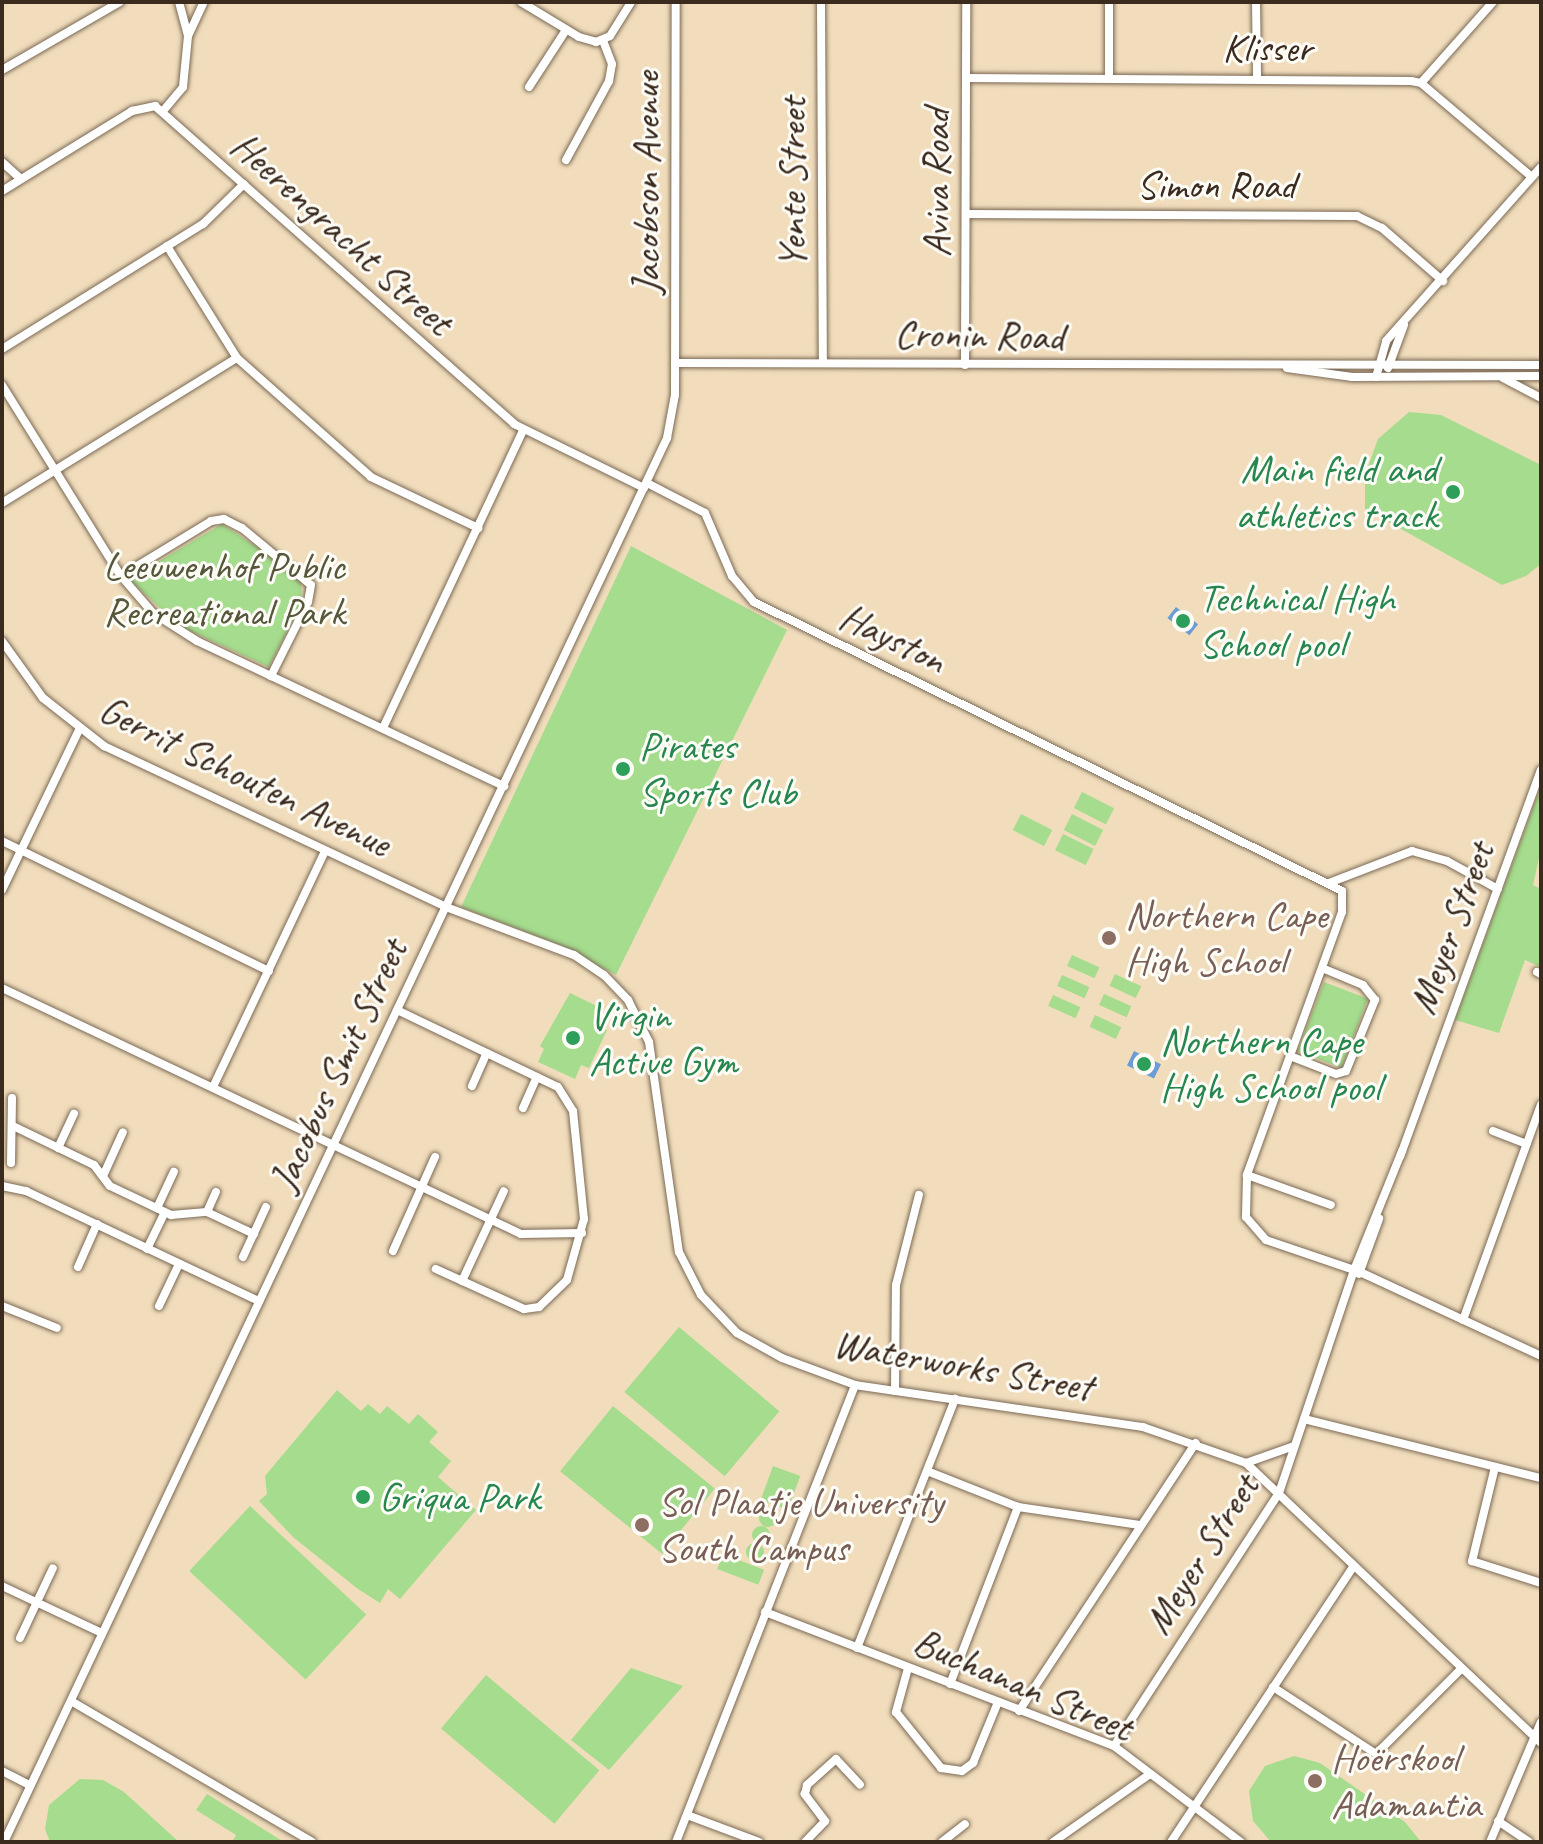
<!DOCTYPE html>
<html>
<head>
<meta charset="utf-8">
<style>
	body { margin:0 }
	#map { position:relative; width:1543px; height:1844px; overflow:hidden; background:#f1ddbc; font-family:Caveat,sans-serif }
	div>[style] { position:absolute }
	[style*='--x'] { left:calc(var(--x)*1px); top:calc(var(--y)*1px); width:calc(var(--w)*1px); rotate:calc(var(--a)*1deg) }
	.green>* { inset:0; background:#a5dc8d; transform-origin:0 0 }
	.round { border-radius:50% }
	.water>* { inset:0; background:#6a9cd5; transform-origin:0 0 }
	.roads { filter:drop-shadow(0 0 2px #7b6955) drop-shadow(0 0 2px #7b6955) }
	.minor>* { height:8px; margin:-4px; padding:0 4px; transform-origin:4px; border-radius:4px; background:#fff }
	.dots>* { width:22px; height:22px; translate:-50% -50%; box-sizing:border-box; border:4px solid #fdfcf7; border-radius:50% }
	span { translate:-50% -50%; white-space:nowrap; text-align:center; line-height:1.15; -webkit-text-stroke:6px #fdfcf7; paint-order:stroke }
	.street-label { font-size:40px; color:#3b2a1e }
	.leisure-label { font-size:40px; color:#27864d }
	.right { translate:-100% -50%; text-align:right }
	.left { translate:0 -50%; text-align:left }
	.park-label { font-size:40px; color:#56563a }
	.education-label { font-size:40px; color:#785e54 }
	.frame { position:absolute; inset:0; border:4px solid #3b2a1e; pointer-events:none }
</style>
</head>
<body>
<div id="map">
	<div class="green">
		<i style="clip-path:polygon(1409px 412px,1441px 415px,1541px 465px,1541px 564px,1526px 576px,1502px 585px,1365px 509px,1365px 475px,1378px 439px)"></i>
		<i style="clip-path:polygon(222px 524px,301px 576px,302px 602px,269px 667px,179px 626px,129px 579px)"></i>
		<i style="clip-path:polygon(631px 546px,787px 630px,616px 975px,560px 945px,461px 907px)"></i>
		<i style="clip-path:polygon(1541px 786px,1541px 849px,1533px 885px,1541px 889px,1541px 967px,1525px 960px,1499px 1033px,1455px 1020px)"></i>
		<i style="left:1082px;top:792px;width:36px;height:18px;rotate:27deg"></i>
		<i style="left:1021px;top:814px;width:35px;height:18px;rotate:27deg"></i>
		<i style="left:1072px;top:814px;width:35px;height:18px;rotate:27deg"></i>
		<i style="left:1063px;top:834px;width:34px;height:18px;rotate:26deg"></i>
		<i style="left:1072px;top:955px;width:30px;height:12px;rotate:24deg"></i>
		<i style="left:1115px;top:974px;width:29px;height:13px;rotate:25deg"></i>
		<i style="left:1062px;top:975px;width:30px;height:12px;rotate:24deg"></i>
		<i style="left:1324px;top:982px;width:47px;height:74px;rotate:21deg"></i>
		<i style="clip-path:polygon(570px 993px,601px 1008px,594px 1023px,607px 1030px,589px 1068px,581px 1065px,575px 1079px,538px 1062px,544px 1049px,540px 1046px)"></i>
		<i style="left:1104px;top:994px;width:30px;height:12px;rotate:24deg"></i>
		<i style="left:1053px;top:995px;width:30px;height:12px;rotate:24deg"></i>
		<i style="left:1095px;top:1015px;width:29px;height:13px;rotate:25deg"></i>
		<i style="left:679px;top:1327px;width:131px;height:85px;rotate:40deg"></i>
		<i style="clip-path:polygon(337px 1390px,361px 1411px,368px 1404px,380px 1414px,387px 1406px,409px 1424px,418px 1414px,438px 1432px,429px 1442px,451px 1461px,438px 1477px,476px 1510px,400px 1599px,388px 1589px,380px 1603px,358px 1589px,293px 1537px,259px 1501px,267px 1494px,265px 1476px)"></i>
		<i style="left:613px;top:1406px;width:131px;height:84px;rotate:39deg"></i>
		<i style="left:773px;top:1466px;width:29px;height:36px;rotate:20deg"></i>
		<i style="left:250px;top:1506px;width:159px;height:89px;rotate:43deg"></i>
		<i class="round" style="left:759px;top:1509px;width:18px;height:18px"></i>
		<i class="round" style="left:752px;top:1526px;width:18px;height:18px"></i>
		<i class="round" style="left:746px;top:1543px;width:18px;height:18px"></i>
		<i style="left:723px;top:1554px;width:44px;height:16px;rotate:21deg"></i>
		<i style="clip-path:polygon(631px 1668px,683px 1686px,609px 1770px,571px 1740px)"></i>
		<i style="left:486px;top:1675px;width:148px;height:70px;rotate:40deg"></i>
		<i style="clip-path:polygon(1294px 1756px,1320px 1763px,1405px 1822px,1421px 1842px,1271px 1842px,1253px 1821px,1249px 1791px,1265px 1766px)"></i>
		<i style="clip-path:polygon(80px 1779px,103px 1780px,124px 1792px,179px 1842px,50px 1842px,45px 1829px,49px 1805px)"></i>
		<i style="clip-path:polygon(207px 1794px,284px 1842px,232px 1842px,236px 1835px,196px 1810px)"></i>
	</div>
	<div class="water">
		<i style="left:1176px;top:607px;width:28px;height:14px;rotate:38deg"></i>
		<i style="left:1134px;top:1051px;width:30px;height:16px;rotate:26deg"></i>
	</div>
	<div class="roads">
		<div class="minor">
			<i style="--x:179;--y:2;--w:34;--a:75"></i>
			<i style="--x:521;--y:2;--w:68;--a:31.1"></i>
			<i style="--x:579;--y:37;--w:18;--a:16"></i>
			<i style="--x:596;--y:42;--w:15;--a:-23"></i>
			<i style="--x:610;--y:36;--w:40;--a:-58"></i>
			<i style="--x:821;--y:2;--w:361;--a:89.7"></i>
			<i style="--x:1256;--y:2;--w:75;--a:89.2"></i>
			<i style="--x:2;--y:70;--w:136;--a:-30"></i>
			<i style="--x:966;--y:78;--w:445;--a:0.4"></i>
			<i style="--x:1411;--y:81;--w:10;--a:11"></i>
			<i style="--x:1421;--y:83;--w:145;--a:40.3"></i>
			<i style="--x:1109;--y:78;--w:76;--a:-90"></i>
			<i style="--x:1421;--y:83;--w:108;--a:-48.4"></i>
			<i style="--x:529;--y:87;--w:68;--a:-57"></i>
			<i style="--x:163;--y:111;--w:31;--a:-50"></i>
			<i style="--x:183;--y:87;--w:51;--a:-84.4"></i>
			<i style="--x:188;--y:36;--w:38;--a:-65"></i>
			<i style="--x:566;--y:160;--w:90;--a:-61.4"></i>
			<i style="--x:609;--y:81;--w:17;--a:-80"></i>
			<i style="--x:612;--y:64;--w:26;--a:-111"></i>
			<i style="--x:2;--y:162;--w:25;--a:42"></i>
			<i style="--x:2;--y:191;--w:153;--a:-31.6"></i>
			<i style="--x:132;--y:111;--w:24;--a:-12"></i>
			<i style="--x:155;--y:106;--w:480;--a:41.5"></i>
			<i style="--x:514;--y:424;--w:145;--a:26.2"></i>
			<i style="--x:966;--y:214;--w:391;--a:0.3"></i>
			<i style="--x:1357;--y:216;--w:28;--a:26"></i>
			<i style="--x:1382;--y:228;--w:81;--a:41"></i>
			<i style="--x:167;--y:246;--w:132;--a:58"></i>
			<i style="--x:237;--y:358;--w:179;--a:41.6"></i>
			<i style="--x:371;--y:477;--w:119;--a:25.5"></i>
			<i style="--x:2;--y:349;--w:237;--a:-31.9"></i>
			<i style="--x:203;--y:224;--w:57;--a:-44.3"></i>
			<i style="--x:675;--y:363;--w:866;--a:0.13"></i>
			<i style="--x:965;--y:365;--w:363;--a:-89.8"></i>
			<i style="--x:1287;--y:368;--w:66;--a:7.9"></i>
			<i style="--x:1352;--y:377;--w:189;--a:-0.3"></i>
			<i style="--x:1388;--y:368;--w:46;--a:-69.6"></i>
			<i style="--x:1376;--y:377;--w:37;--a:-74"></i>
			<i style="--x:1386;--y:341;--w:233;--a:-48.3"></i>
			<i style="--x:1503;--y:378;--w:43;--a:27.8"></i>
			<i style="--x:2;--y:385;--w:225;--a:58.1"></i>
			<i style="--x:121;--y:576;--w:49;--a:49.1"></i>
			<i style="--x:153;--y:613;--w:52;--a:32.5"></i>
			<i style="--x:197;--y:641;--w:340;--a:25.3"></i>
			<i style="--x:647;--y:483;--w:65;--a:27.3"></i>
			<i style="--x:705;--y:513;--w:69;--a:66.8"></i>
			<i style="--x:732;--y:576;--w:34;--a:50"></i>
			<i style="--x:754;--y:602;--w:655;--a:26.17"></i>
			<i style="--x:1342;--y:891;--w:21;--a:90"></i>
			<i style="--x:1342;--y:912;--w:280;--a:109.9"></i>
			<i style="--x:1247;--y:1175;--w:42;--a:91.4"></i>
			<i style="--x:1246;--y:1217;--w:30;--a:49"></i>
			<i style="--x:1266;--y:1240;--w:99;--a:18.8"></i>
			<i style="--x:1360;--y:1272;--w:200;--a:24.9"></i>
			<i style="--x:2;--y:503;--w:276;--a:-31.7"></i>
			<i style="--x:121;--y:576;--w:105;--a:-31.4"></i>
			<i style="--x:211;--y:521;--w:13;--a:-9"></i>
			<i style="--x:224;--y:519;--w:20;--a:27"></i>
			<i style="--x:242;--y:528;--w:89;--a:39.6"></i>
			<i style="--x:311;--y:585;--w:17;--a:100"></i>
			<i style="--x:308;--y:602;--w:83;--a:116.6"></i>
			<i style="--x:2;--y:641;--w:70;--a:54.3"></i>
			<i style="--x:43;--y:698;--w:78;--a:38.2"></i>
			<i style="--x:104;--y:746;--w:378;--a:25.2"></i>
			<i style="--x:446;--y:907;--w:137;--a:20.6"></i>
			<i style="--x:574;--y:955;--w:36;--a:34"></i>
			<i style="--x:604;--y:975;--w:35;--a:46"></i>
			<i style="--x:628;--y:1000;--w:47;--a:63.4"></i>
			<i style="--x:649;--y:1042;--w:212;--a:81.9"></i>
			<i style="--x:679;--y:1252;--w:48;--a:62.9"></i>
			<i style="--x:701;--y:1295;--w:52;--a:46.5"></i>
			<i style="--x:737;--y:1333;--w:51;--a:29.1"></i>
			<i style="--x:782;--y:1358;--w:78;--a:20.3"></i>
			<i style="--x:855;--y:1385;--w:291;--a:8.3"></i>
			<i style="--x:1143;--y:1427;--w:109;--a:19.3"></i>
			<i style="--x:1246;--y:1463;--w:407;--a:43.5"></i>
			<i style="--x:383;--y:728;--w:329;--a:-64.8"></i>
			<i style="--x:2;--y:841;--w:297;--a:26"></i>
			<i style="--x:1329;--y:883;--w:89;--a:-21.1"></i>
			<i style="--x:1412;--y:851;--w:36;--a:16"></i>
			<i style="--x:1447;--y:861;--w:58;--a:28.8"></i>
			<i style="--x:2;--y:890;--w:178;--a:-64.3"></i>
			<i style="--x:1537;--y:972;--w:4;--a:27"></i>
			<i style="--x:2;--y:988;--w:574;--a:25.36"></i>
			<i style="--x:521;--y:1234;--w:61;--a:-0.9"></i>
			<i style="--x:397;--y:1010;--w:178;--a:25.6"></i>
			<i style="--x:558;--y:1087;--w:28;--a:58"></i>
			<i style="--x:573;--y:1111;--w:109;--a:84.2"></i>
			<i style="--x:584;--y:1219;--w:63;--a:105.6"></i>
			<i style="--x:567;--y:1280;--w:39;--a:136"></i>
			<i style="--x:539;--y:1307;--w:15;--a:172"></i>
			<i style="--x:524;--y:1309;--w:97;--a:-155.6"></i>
			<i style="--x:1290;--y:1056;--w:49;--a:21.4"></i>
			<i style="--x:1336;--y:1074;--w:10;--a:-17"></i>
			<i style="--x:1346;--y:1071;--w:77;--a:-67.8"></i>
			<i style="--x:1375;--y:1000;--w:19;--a:-129"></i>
			<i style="--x:1363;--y:985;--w:44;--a:-157.5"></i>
			<i style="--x:472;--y:1086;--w:36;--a:-66"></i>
			<i style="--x:213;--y:1087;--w:261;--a:-64.6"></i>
			<i style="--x:523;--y:1108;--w:34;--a:-66"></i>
			<i style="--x:13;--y:1126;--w:90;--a:25.7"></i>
			<i style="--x:94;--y:1165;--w:26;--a:53"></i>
			<i style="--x:110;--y:1186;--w:68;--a:25.4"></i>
			<i style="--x:171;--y:1215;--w:36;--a:-5"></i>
			<i style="--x:207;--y:1212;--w:52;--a:25.1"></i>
			<i style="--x:1493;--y:1131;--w:36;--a:21"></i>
			<i style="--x:58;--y:1148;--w:38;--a:-65"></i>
			<i style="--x:1400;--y:1157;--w:412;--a:-70"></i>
			<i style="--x:11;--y:1163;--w:65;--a:-89.1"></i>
			<i style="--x:1247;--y:1175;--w:89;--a:19.7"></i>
			<i style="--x:103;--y:1176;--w:48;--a:-65.6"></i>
			<i style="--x:2;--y:1186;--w:25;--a:12"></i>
			<i style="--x:26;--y:1191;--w:258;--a:25.3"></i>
			<i style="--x:157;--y:1208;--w:40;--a:-65"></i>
			<i style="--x:207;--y:1212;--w:22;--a:-66"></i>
			<i style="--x:147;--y:1249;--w:41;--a:-64.1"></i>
			<i style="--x:393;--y:1251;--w:103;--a:-65.9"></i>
			<i style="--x:243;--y:1257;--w:55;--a:-65.3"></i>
			<i style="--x:78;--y:1267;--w:47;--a:-66.2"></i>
			<i style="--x:1359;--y:1274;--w:59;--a:-70"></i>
			<i style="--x:462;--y:1281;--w:99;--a:-65"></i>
			<i style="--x:2;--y:1306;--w:59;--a:21.8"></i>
			<i style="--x:159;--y:1306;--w:47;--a:-64.5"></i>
			<i style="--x:1463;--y:1320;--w:229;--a:-70.1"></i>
			<i style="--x:895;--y:1391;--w:106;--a:-89.5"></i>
			<i style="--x:896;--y:1285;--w:93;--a:-75.7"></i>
			<i style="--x:1304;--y:1419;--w:244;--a:14"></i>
			<i style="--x:1246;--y:1463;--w:51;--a:-19.5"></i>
			<i style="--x:1495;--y:1467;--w:97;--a:103.7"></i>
			<i style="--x:1472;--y:1561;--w:72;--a:17.7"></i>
			<i style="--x:927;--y:1471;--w:98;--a:21.6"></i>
			<i style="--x:1018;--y:1507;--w:123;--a:8.4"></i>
			<i style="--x:2;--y:1586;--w:110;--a:25.2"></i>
			<i style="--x:765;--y:1612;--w:374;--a:21"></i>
			<i style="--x:1114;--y:1746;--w:159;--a:37.1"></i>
			<i style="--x:20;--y:1638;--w:77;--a:-64.8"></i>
			<i style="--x:857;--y:1648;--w:268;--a:-68.5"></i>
			<i style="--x:908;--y:1668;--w:46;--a:105.3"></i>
			<i style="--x:896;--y:1712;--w:72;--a:51.2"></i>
			<i style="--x:941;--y:1768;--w:21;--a:8"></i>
			<i style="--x:962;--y:1771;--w:14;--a:-36"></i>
			<i style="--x:973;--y:1763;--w:66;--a:-67.7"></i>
			<i style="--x:950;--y:1684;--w:190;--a:-69"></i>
			<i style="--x:1273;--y:1687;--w:123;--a:33"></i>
			<i style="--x:1376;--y:1754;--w:119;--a:-45"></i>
			<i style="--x:71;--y:1701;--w:279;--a:30.3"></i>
			<i style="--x:1019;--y:1711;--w:321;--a:-56.6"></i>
			<i style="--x:1114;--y:1746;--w:302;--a:-56.9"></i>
			<i style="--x:1279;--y:1493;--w:235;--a:-71.4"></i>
			<i style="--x:1354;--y:1270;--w:128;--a:-68"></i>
			<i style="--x:2;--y:1771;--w:31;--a:27"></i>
			<i style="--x:687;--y:1815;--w:77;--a:20.6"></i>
			<i style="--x:1498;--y:1821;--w:37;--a:34"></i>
			<i style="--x:4;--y:1842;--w:1553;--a:-64.72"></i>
			<i style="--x:667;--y:438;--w:44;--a:-79.5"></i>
			<i style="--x:675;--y:395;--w:393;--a:-89.9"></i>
			<i style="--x:676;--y:1842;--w:491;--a:-68.6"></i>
			<i style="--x:805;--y:1842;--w:29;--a:-46"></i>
			<i style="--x:825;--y:1821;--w:34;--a:-127"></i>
			<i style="--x:805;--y:1794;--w:9;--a:-77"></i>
			<i style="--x:807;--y:1785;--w:39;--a:-42"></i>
			<i style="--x:836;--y:1759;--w:35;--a:47"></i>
			<i style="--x:942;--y:1842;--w:29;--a:-38"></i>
			<i style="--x:1053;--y:1842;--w:118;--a:-35"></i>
			<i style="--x:1171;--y:1842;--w:331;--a:-56.5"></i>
			<i style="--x:1490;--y:1842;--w:130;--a:-67"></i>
		</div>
	</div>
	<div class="dots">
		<i style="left:1453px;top:492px;background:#2e9e5b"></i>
		<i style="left:1183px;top:621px;background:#2e9e5b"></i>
		<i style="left:623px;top:769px;background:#2e9e5b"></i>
		<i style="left:1109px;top:938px;background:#8d6e63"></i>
		<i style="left:573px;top:1038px;background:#2e9e5b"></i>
		<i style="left:1144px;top:1064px;background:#2e9e5b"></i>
		<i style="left:363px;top:1497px;background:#2e9e5b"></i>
		<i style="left:642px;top:1525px;background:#8d6e63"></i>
		<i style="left:1315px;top:1781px;background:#8d6e63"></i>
	</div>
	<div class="street-label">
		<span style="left:1267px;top:48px">Klisser</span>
		<span style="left:646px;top:183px;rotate:-90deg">Jacobson Avenue</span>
		<span style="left:792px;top:183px;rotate:-90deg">Yente Street</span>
		<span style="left:936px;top:183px;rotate:-90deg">Aviva Road</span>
		<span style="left:1216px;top:185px">Simon Road</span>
		<span style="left:342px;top:233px;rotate:42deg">Heerengracht Street</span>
		<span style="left:979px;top:335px;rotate:1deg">Cronin Road</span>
		<span style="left:893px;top:638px;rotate:26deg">Hayston</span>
		<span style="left:245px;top:776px;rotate:26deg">Gerrit Schouten Avenue</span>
		<span style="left:1451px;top:928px;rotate:-70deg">Meyer Street</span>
		<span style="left:338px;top:1065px;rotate:-65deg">Jacobus Smit Street</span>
		<span style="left:963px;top:1365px;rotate:10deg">Waterworks Street</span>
		<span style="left:1201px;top:1554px;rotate:-58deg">Meyer Street</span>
		<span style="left:1023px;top:1684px;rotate:23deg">Buchanan Street</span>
	</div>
	<div class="leisure-label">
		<span class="right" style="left:1437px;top:492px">Main field and<br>athletics track</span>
		<span class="left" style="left:1199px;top:621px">Technical High<br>School pool</span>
		<span class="left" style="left:639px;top:769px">Pirates<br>Sports Club</span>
		<span class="left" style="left:589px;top:1038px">Virgin<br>Active Gym</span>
		<span class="left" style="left:1160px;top:1064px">Northern Cape<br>High School pool</span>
		<span class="left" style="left:379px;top:1497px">Griqua Park</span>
	</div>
	<div class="park-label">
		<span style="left:224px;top:589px">Leeuwenhof Public<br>Recreational Park</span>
	</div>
	<div class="education-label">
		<span class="left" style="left:1125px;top:938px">Northern Cape<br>High School</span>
		<span class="left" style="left:658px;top:1525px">Sol Plaatje University<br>South Campus</span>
		<span class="left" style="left:1331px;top:1781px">Hoërskool<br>Adamantia</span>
	</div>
	<div class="frame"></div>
</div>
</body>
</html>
